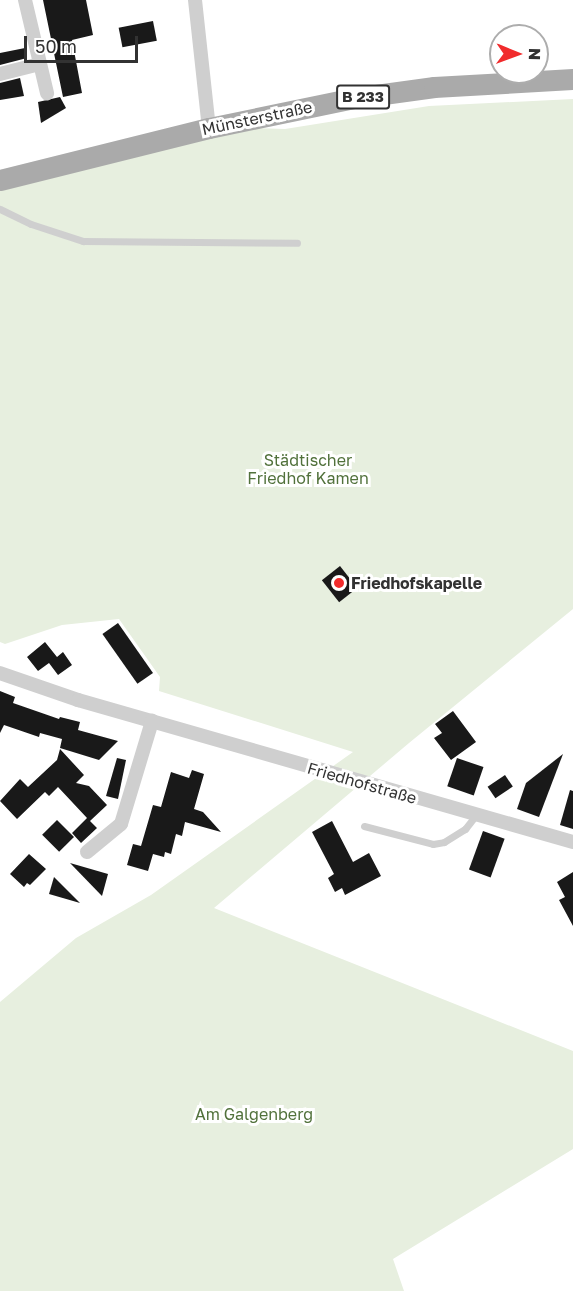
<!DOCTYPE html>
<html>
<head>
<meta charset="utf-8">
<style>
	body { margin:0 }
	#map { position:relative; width:573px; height:1291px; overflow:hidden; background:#fff; font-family:"Golos Text",sans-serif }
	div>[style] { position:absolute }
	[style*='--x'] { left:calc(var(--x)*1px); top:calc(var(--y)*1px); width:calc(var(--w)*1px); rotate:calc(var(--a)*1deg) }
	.green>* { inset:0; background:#e7efdf }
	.building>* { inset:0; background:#191919; transform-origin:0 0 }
	.service>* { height:7px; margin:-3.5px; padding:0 3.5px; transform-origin:3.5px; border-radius:3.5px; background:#cfcfcf }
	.minor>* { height:14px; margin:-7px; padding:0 7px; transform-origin:7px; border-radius:7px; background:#cfcfcf }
	.primary>* { height:21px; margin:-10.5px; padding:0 10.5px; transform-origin:10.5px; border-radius:10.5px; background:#aaa }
	.dots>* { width:16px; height:16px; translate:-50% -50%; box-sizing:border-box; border:3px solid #fff; border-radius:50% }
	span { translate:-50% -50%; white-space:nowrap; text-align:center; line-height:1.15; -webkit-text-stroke:6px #fff; paint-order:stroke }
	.shield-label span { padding:2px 4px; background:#fff; border:2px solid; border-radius:4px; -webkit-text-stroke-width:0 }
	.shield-label { font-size:15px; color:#323232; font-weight:700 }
	.street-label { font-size:16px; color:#323232 }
	.park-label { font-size:16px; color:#51713b }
	.poi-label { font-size:16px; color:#323232; font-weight:700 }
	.left { translate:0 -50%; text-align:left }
	.north { position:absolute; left:489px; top:24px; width:60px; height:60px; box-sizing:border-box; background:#fff; border:2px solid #adadad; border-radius:50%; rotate:91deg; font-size:16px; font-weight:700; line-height:24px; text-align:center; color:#323232 }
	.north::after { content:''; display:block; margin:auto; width:21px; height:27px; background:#f12b2c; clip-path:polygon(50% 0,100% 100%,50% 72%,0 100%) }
	.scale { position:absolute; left:24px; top:36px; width:114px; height:27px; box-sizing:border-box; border:3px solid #323232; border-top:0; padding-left:8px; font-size:18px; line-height:21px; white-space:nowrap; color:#323232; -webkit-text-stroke:4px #fff; paint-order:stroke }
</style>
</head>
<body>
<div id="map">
	<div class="green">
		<i style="clip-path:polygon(573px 99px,573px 609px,409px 743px,214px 908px,573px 1051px,573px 1149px,393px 1259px,404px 1291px,0 1291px,0 1002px,76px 938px,151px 895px,353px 752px,159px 691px,160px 677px,119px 619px,62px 625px,5px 644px,0 642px,0 183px,218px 127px,285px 129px,429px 106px)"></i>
	</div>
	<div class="building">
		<i style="clip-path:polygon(43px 0,86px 0,93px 35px,72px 40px,82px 93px,63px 97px)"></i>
		<i style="left:153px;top:21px;width:20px;height:35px;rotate:79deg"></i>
		<i style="clip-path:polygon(25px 48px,27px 58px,0 65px,0 53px)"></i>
		<i style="clip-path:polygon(20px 78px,24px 96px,0 100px,0 83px)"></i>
		<i style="clip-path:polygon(60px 97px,66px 108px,41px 123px,38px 102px)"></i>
		<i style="left:340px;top:566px;width:28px;height:23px;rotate:52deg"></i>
		<i style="left:118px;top:623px;width:61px;height:19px;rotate:55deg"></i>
		<i style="clip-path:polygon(45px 642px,57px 657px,63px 652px,72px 665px,58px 675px,49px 663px,38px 671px,27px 657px)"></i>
		<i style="clip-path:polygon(0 691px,15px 697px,13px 703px,59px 719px,60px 717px,80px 722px,78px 730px,118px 741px,99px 760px,60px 748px,62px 739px,40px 733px,39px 737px,4px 725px,0 733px)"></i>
		<i style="clip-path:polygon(453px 711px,476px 742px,451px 760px,434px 738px,442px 733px,435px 724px)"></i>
		<i style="clip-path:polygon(60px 749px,84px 775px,76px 783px,89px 786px,107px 805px,90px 821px,97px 828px,81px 843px,72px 833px,87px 818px,58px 787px,49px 796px,45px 792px,17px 819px,0 801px,20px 779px,28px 787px,57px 760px)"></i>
		<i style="clip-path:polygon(563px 754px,539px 817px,517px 809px,526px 783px)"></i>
		<i style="clip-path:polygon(117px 758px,126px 760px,118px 799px,106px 796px)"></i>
		<i style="left:457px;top:758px;width:28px;height:30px;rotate:19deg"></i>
		<i style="clip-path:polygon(192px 770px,204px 774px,194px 809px,203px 812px,221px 832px,185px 822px,182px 836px,176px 834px,171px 854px,165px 852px,164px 857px,153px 854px,148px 871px,127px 865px,133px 844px,141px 846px,153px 805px,161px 807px,171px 772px,189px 778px)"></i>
		<i style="left:505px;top:775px;width:14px;height:21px;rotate:56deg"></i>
		<i style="clip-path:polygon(570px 790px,573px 791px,573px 829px,560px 825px)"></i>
		<i style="left:57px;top:820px;width:24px;height:21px;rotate:45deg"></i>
		<i style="clip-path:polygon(332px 821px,353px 862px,369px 853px,381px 876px,345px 895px,342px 888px,335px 892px,328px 878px,334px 874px,312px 832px)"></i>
		<i style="left:483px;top:831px;width:23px;height:41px;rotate:20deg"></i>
		<i style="clip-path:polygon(29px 854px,46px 869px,30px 885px,27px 883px,24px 887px,10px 874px)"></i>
		<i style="clip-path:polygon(70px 863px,108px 874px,102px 896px)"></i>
		<i style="clip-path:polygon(573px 872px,573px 926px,559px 900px,565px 897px,557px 882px)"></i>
		<i style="clip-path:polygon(54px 877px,80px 903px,49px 894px)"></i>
	</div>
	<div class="service">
		<i style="--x:0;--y:209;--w:34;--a:26"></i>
		<i style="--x:31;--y:224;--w:55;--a:18.1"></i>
		<i style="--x:83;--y:241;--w:214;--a:0.5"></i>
		<i style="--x:364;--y:826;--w:71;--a:14.6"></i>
		<i style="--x:433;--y:844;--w:11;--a:-10"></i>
		<i style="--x:444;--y:842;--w:25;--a:-32"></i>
		<i style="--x:465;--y:829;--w:18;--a:-52"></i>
	</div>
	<div class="minor">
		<i style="--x:25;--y:0;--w:96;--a:76.7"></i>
		<i style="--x:195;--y:0;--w:129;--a:83.8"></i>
		<i style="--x:0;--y:74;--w:41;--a:-14"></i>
		<i style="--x:0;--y:673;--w:83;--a:19.1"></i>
		<i style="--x:78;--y:700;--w:515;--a:16.01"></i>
		<i style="--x:87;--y:852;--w:44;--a:-39.5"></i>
		<i style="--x:121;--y:824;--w:108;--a:-73.2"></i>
	</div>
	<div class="primary">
		<i style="--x:0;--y:180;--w:215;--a:-14"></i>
		<i style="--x:209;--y:128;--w:148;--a:-11.7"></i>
		<i style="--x:354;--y:98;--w:81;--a:-7.8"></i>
		<i style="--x:434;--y:87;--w:139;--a:-3.3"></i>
	</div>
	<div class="dots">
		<i style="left:339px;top:583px;background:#f12b2c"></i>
	</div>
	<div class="shield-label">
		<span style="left:363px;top:97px">B 233</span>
	</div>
	<div class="street-label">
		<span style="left:257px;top:118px;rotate:-12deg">Münsterstraße</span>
		<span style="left:362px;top:783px;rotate:16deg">Friedhofstraße</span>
	</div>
	<div class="park-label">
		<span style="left:308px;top:469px">Städtischer<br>Friedhof Kamen</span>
		<span style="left:254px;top:1114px">Am Galgenberg</span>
	</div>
	<div class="poi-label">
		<span class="left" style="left:351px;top:583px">Friedhofskapelle</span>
	</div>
	<div class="north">N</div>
	<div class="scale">50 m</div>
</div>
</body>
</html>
